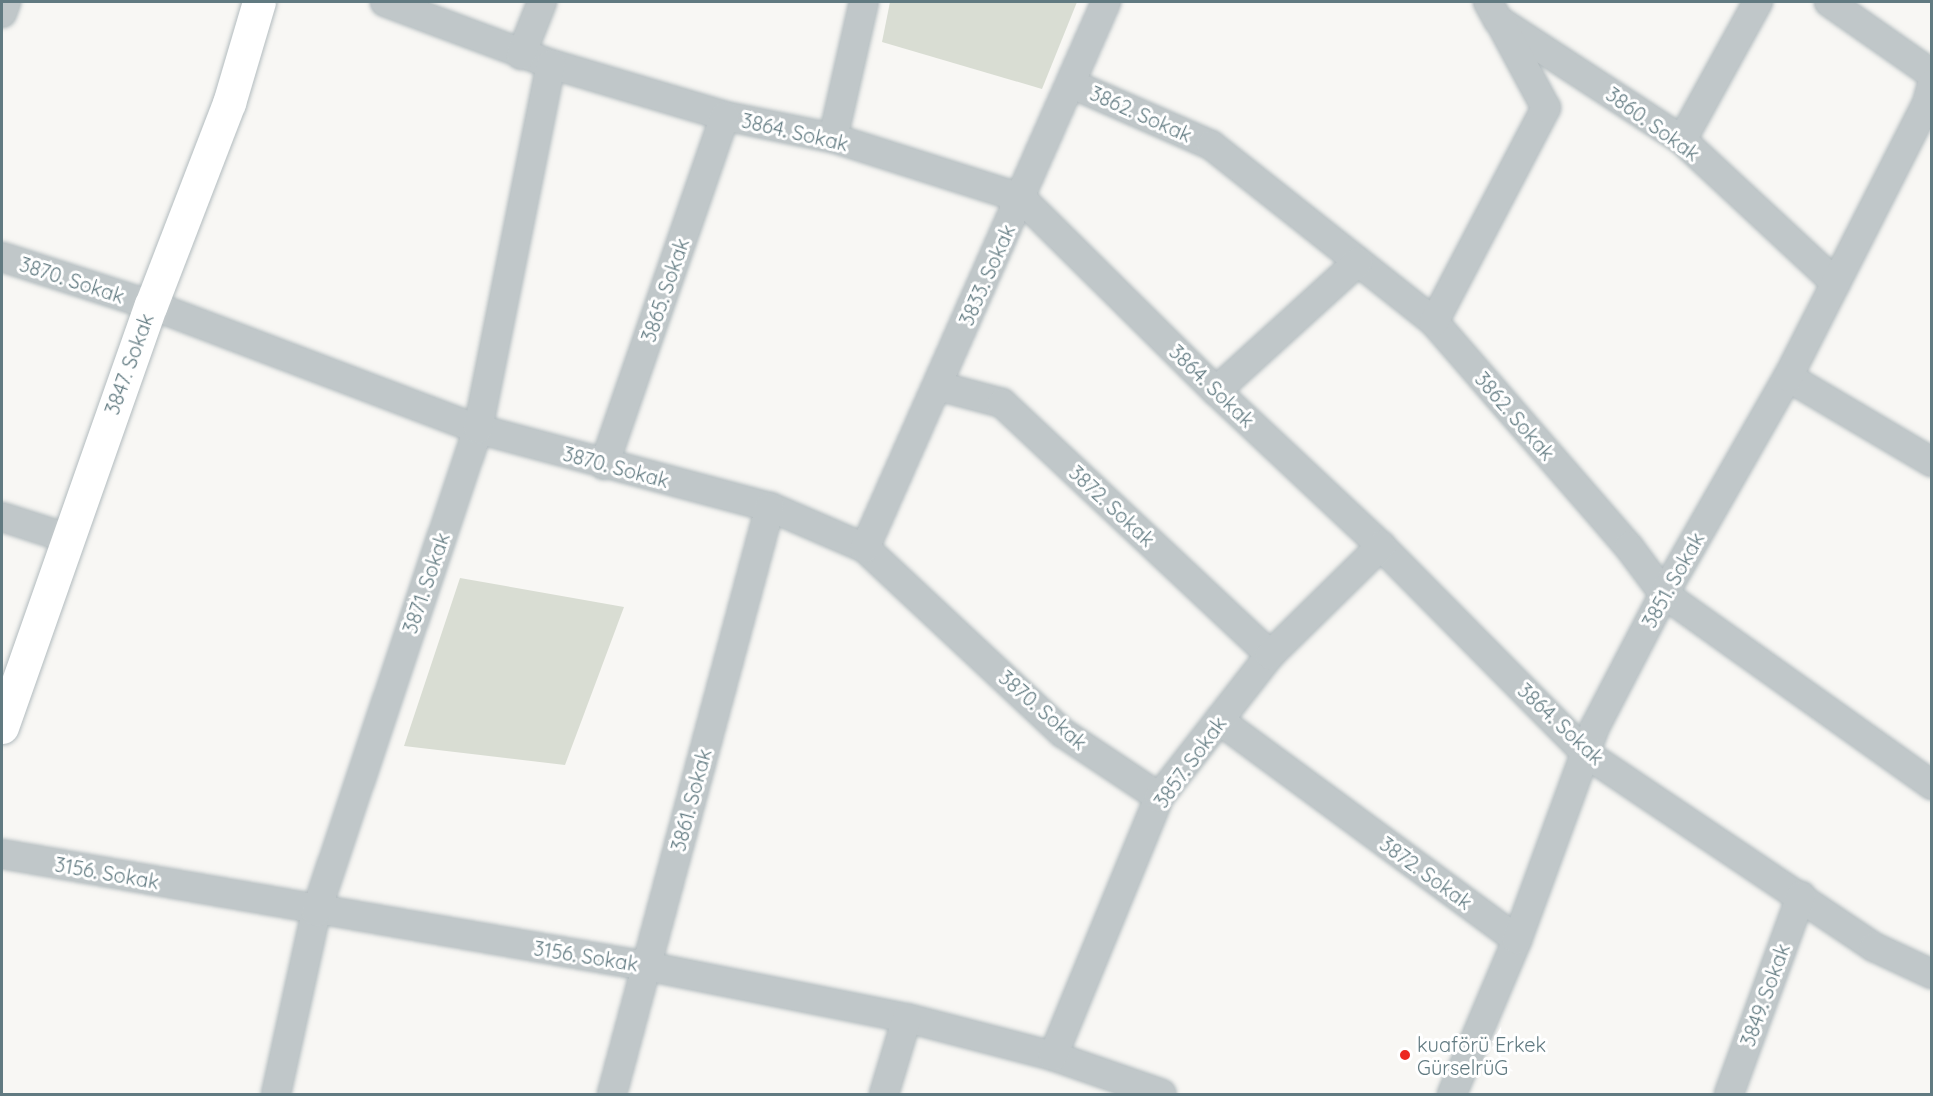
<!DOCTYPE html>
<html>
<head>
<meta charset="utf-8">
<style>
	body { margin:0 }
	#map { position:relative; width:1933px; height:1096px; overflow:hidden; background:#f8f7f4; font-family:Quicksand,sans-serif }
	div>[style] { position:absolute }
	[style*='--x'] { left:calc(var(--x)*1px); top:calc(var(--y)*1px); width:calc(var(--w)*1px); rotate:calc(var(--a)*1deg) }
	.green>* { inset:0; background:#d9ddd3 }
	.roads { filter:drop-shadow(0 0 2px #b2bbbe) drop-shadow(0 0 2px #b2bbbe) }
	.street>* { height:28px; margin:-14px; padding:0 14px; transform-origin:14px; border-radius:14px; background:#c0c7c9 }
	.secondary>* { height:33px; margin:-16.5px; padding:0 16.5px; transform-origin:16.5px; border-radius:16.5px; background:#fff }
	.dots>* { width:16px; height:16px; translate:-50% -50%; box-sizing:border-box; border:3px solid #fff; border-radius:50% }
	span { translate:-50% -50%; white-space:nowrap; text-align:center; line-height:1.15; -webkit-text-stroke:6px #fff; paint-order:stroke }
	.street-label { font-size:20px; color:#617a81 }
	.poi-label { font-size:20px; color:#617a81 }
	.left { translate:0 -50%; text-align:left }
	.frame { position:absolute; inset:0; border:3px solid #617a81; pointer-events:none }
</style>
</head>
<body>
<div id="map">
	<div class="green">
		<i style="clip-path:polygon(890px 2px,1077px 2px,1042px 89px,882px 42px)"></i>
		<i style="clip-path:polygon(460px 578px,624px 607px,565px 765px,404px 746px)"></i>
	</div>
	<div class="roads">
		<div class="street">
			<i style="--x:385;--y:2;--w:177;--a:20.5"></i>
			<i style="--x:551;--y:64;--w:182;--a:16.6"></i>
			<i style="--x:725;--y:116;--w:110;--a:11.5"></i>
			<i style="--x:833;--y:138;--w:197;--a:17.7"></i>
			<i style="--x:1021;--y:198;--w:274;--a:44.7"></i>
			<i style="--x:1216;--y:391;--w:226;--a:43.2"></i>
			<i style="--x:1381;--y:546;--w:294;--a:45.3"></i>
			<i style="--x:1588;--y:755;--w:344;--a:33.9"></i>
			<i style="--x:1874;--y:947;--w:64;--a:25"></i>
			<i style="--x:1488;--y:2;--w:21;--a:61"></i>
			<i style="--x:1498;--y:20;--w:220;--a:33.1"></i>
			<i style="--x:1682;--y:140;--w:210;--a:42.9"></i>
			<i style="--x:1829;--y:2;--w:126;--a:35"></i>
			<i style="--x:2;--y:13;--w:12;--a:-70"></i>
			<i style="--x:521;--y:55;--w:57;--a:-68.4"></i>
			<i style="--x:1072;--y:84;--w:152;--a:23.7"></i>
			<i style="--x:1211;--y:145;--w:285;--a:38.4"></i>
			<i style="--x:1434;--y:322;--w:298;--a:49.1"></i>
			<i style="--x:1629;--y:547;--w:59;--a:53.3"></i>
			<i style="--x:1664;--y:594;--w:329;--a:35.5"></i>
			<i style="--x:833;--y:138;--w:139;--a:-77.2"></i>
			<i style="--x:1682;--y:140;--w:158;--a:-61.2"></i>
			<i style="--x:2;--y:257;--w:157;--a:17.9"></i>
			<i style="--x:151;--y:305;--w:350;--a:20.8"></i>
			<i style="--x:478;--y:429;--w:302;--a:15"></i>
			<i style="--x:770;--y:507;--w:103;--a:23.3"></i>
			<i style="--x:865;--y:548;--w:271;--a:43.1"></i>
			<i style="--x:1063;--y:733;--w:115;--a:33.7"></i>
			<i style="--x:1434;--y:322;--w:242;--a:-62.4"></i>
			<i style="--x:1546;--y:108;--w:98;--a:-118.1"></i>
			<i style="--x:1788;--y:377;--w:167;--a:30.6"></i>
			<i style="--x:938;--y:386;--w:66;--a:14.9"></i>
			<i style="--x:1002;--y:403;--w:368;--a:43.2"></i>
			<i style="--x:1216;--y:391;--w:192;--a:-42.3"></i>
			<i style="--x:604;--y:465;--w:369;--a:-70.9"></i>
			<i style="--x:2;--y:517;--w:68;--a:17.9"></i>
			<i style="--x:865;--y:548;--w:597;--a:-66.18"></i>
			<i style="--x:1219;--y:720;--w:370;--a:36.4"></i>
			<i style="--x:2;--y:854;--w:654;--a:9.87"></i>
			<i style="--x:646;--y:966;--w:266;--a:11.3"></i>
			<i style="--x:907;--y:1018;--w:151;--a:14.6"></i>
			<i style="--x:1053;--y:1056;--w:115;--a:19.2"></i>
			<i style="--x:1053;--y:1056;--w:280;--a:-67.7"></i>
			<i style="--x:1159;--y:797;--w:180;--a:-52"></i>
			<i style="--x:1270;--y:655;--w:156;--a:-44.5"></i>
			<i style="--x:276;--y:1094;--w:186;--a:-77.6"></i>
			<i style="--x:316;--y:912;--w:509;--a:-71.46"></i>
			<i style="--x:478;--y:429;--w:372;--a:-78.7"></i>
			<i style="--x:612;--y:1094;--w:608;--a:-74.94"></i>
			<i style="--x:884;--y:1094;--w:79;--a:-73.2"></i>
			<i style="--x:1452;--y:1094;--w:167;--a:-67.1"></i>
			<i style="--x:1517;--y:940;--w:227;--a:-69.9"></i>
			<i style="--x:1595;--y:727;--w:150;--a:-62.6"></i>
			<i style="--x:1664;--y:594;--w:250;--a:-60.3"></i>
			<i style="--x:1788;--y:377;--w:307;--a:-63.1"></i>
			<i style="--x:1927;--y:103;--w:20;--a:-75"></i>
			<i style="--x:1729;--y:1094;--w:211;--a:-70"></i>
		</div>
		<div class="secondary">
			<i style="--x:2;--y:727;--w:448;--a:-70.6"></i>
			<i style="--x:151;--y:305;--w:217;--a:-68.9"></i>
			<i style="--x:229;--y:103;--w:105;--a:-73.5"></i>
		</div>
	</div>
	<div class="dots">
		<i style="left:1405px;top:1055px;background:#ec2820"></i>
	</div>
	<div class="street-label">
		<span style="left:1141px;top:114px;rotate:24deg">3862. Sokak</span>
		<span style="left:1653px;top:124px;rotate:36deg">3860. Sokak</span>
		<span style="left:795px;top:132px;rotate:13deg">3864. Sokak</span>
		<span style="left:987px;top:275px;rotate:-66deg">3833. Sokak</span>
		<span style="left:72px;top:280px;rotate:18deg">3870. Sokak</span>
		<span style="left:665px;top:290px;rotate:-71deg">3865. Sokak</span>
		<span style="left:129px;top:364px;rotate:-70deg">3847. Sokak</span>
		<span style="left:1212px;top:386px;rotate:44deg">3864. Sokak</span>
		<span style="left:1515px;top:416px;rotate:49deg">3862. Sokak</span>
		<span style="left:616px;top:467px;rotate:15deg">3870. Sokak</span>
		<span style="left:1112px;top:506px;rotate:43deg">3872. Sokak</span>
		<span style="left:1673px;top:580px;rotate:-61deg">3851. Sokak</span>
		<span style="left:426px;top:583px;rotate:-71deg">3871. Sokak</span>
		<span style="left:1043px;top:710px;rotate:41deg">3870. Sokak</span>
		<span style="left:1561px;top:724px;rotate:43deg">3864. Sokak</span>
		<span style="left:1190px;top:762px;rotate:-54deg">3857. Sokak</span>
		<span style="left:691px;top:800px;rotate:-75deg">3861. Sokak</span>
		<span style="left:107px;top:873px;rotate:10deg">3156. Sokak</span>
		<span style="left:1426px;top:873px;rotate:36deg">3872. Sokak</span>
		<span style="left:586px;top:956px;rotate:9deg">3156. Sokak</span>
		<span style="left:1765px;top:995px;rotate:-70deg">3849. Sokak</span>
	</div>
	<div class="poi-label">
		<span class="left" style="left:1417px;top:1056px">kuaförü Erkek<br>GürselrüG</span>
	</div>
	<div class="frame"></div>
</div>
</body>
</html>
